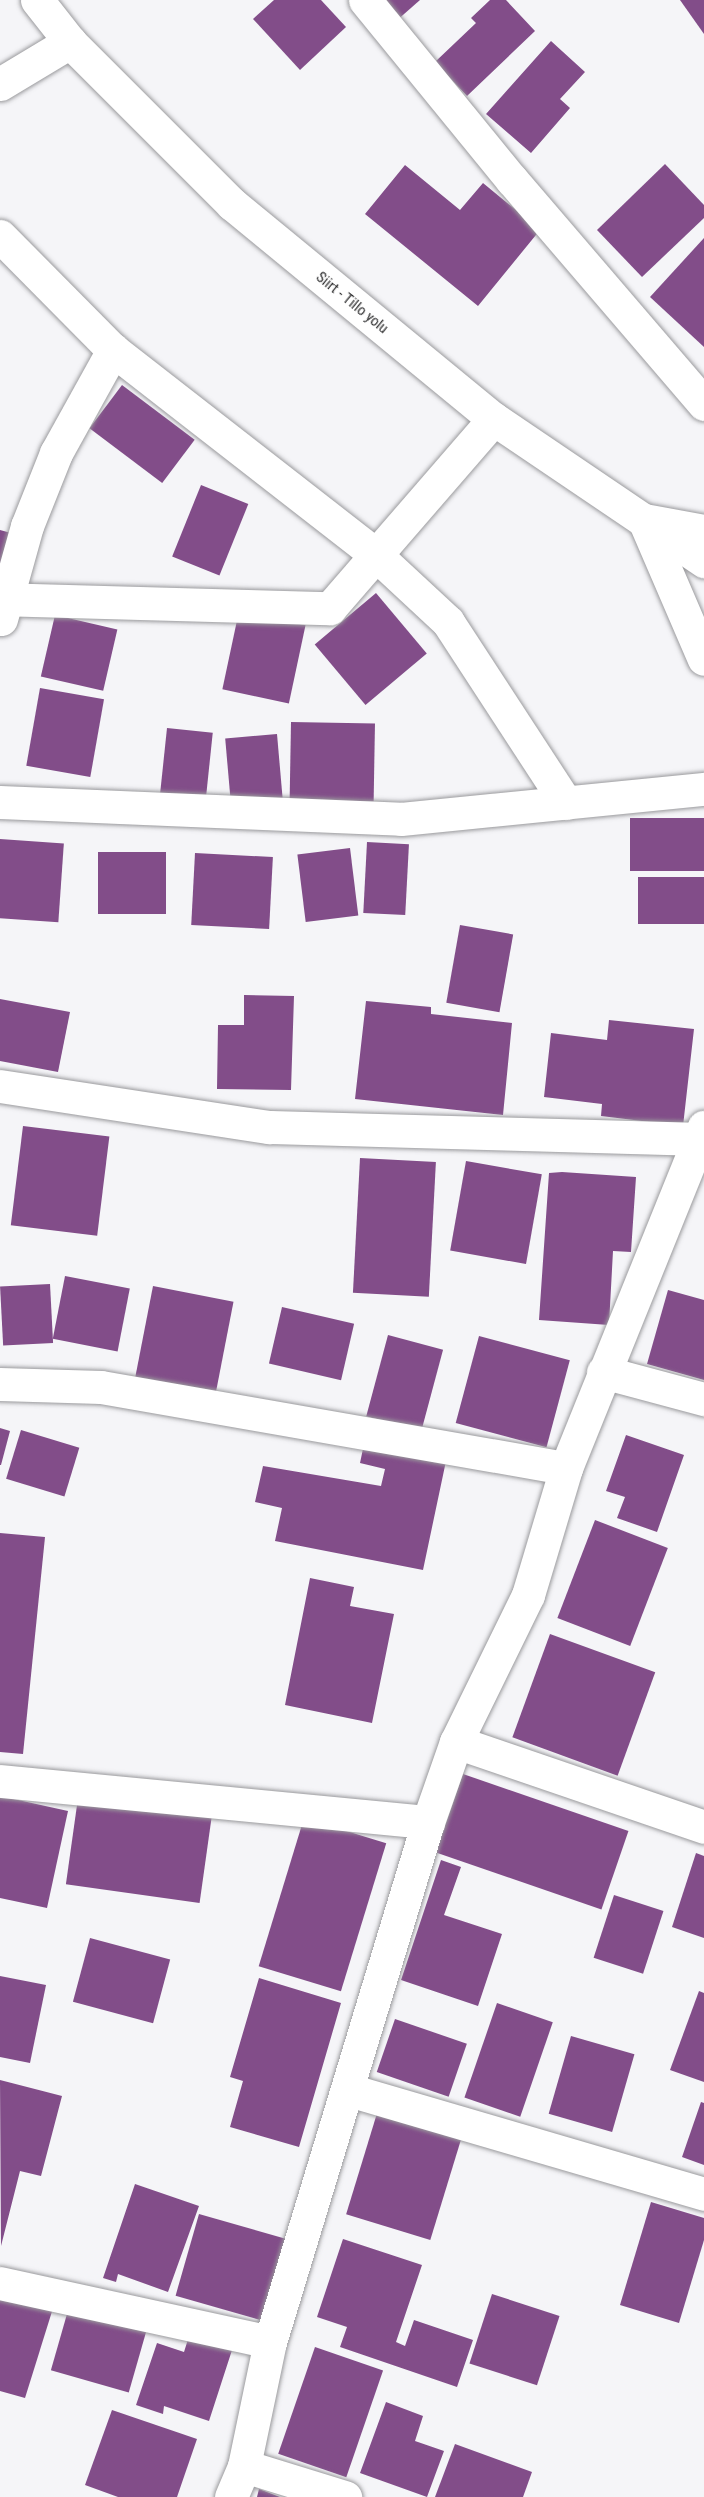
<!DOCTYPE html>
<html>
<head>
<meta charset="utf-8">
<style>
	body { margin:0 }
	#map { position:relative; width:704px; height:2497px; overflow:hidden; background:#f5f5f8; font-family:"Roboto Condensed",sans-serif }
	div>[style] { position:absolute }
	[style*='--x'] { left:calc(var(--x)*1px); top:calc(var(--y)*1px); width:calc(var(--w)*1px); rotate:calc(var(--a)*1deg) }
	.building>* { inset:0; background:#824d89; transform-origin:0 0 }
	.roads { filter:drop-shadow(0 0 2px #9a9a9d) drop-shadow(0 0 2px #9a9a9d) }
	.minor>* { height:33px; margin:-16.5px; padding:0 16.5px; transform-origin:16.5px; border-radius:16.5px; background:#fff }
	.secondary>* { height:33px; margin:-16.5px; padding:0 16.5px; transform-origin:16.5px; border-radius:16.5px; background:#fff }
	span { translate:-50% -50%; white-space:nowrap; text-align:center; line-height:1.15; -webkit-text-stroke:6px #fff; paint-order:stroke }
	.street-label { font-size:15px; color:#2c2c2d }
</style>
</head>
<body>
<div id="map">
	<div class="building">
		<i style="clip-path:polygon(274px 0,321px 0,346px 27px,300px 70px,253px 19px)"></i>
		<i style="clip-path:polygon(375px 0,420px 0,395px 22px)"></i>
		<i style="clip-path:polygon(490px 0,506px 0,535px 31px,467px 96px,435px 62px,476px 23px,471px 18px)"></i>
		<i style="clip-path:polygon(680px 0,704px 0,704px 34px)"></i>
		<i style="clip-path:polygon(551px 41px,585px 72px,560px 99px,570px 108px,531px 153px,486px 114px)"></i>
		<i style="clip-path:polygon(665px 164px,704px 205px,704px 218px,642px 277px,597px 230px)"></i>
		<i style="clip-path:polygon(405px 165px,460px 210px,483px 183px,540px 230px,478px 306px,365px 214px)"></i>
		<i style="clip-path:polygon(704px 238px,704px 347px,650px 297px)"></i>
		<i style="left:122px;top:385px;width:91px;height:54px;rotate:37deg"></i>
		<i style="left:201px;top:485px;width:51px;height:77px;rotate:22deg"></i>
		<i style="clip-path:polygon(0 530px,11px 533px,0 568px)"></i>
		<i style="left:376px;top:593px;width:79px;height:80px;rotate:50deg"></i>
		<i style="left:239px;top:611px;width:68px;height:80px;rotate:12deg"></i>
		<i style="left:55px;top:615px;width:64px;height:63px;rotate:13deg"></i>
		<i style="left:40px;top:688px;width:65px;height:79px;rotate:10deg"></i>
		<i style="left:291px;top:722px;width:84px;height:78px;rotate:1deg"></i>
		<i style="left:167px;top:728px;width:46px;height:70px;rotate:6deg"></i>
		<i style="left:277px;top:734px;width:67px;height:52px;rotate:85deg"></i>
		<i style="left:704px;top:818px;width:53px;height:74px;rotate:90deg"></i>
		<i style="left:0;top:839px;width:64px;height:79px;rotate:4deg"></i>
		<i style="left:367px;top:842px;width:42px;height:71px;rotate:3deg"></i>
		<i style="left:350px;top:848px;width:68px;height:53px;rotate:83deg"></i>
		<i style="left:98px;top:852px;width:68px;height:62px"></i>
		<i style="left:195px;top:853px;width:78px;height:72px;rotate:3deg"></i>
		<i style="left:704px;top:877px;width:47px;height:66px;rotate:90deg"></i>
		<i style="left:460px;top:925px;width:54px;height:79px;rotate:10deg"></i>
		<i style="clip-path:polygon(244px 995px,294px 996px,291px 1090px,217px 1089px,218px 1025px,244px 1025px)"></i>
		<i style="clip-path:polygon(0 999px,70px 1012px,58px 1072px,0 1061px)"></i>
		<i style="clip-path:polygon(366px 1001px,431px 1007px,431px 1014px,512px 1023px,503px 1115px,355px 1099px)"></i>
		<i style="clip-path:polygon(609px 1020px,694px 1029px,683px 1126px,601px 1116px,602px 1104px,544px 1097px,551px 1033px,607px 1040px)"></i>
		<i style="left:23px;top:1126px;width:87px;height:100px;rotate:7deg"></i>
		<i style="left:360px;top:1158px;width:76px;height:135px;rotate:3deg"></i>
		<i style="left:466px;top:1161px;width:77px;height:91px;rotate:10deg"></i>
		<i style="clip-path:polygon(562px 1172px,636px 1177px,631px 1252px,613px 1251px,609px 1325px,539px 1320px,549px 1173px)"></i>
		<i style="left:65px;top:1276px;width:66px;height:64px;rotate:11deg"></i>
		<i style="left:50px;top:1284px;width:59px;height:50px;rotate:87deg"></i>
		<i style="left:153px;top:1286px;width:82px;height:95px;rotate:11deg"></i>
		<i style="clip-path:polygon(668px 1290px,704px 1300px,704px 1380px,647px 1364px)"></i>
		<i style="left:282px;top:1307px;width:74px;height:58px;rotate:13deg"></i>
		<i style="left:388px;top:1335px;width:57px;height:84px;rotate:15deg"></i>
		<i style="left:479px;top:1336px;width:94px;height:90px;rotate:15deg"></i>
		<i style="clip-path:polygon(0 1428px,10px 1431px,1px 1465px,0 1465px)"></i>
		<i style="left:21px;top:1430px;width:61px;height:51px;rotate:17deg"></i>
		<i style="clip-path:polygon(626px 1435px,684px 1455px,657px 1532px,617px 1518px,625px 1497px,606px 1491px)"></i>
		<i style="clip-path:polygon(364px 1444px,446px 1461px,423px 1570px,275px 1541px,282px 1508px,255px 1502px,263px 1466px,381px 1486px,385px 1469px,360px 1463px)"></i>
		<i style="left:595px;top:1520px;width:78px;height:105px;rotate:21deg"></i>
		<i style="clip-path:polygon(0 1533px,45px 1537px,23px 1754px,0 1752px)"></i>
		<i style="clip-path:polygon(310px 1578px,354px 1587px,350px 1606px,394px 1614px,372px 1723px,285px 1705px)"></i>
		<i style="left:550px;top:1634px;width:112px;height:110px;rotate:20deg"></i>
		<i style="left:463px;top:1774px;width:175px;height:83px;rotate:19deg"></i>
		<i style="clip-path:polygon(0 1796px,68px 1811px,47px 1908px,0 1898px)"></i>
		<i style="left:78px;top:1798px;width:135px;height:87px;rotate:8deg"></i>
		<i style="left:304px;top:1818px;width:86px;height:155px;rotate:17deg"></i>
		<i style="clip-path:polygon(696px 1853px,704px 1856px,704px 1938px,672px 1927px)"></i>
		<i style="clip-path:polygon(441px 1860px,461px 1867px,444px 1915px,502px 1934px,478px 2006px,401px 1980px)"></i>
		<i style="left:614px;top:1895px;width:52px;height:66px;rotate:18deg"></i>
		<i style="left:90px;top:1938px;width:83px;height:66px;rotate:15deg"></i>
		<i style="clip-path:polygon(0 1976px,46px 1985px,30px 2063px,0 2057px)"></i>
		<i style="clip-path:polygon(259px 1978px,341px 2003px,299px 2147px,230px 2127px,243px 2081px,230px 2077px)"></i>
		<i style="clip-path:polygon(699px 1991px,704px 1993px,704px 2082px,670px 2070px)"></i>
		<i style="left:497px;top:2003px;width:59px;height:100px;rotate:19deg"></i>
		<i style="left:395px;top:2019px;width:76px;height:56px;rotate:19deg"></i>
		<i style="left:571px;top:2036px;width:66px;height:81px;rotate:16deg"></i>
		<i style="clip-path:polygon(0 2080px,62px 2096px,41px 2176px,20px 2171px,1px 2246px)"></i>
		<i style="clip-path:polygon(701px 2102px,704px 2103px,704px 2165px,682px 2157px)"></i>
		<i style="left:378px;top:2110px;width:88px;height:109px;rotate:17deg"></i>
		<i style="clip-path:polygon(135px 2184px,199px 2206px,168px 2292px,118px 2274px,116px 2282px,103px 2278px)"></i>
		<i style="clip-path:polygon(651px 2202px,704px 2218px,704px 2240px,679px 2323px,620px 2305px)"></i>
		<i style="left:199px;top:2214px;width:90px;height:85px;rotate:16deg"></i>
		<i style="clip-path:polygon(343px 2239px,422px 2265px,396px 2342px,405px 2346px,414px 2320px,473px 2340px,457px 2387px,340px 2347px,347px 2327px,317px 2317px)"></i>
		<i style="clip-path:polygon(0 2288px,54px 2305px,25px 2398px,0 2391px)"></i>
		<i style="left:492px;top:2294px;width:71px;height:73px;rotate:18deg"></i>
		<i style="left:71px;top:2300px;width:81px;height:73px;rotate:16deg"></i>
		<i style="clip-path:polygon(190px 2333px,233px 2347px,209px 2421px,164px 2406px,163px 2414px,136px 2405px,157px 2343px,184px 2352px)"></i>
		<i style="left:315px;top:2347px;width:72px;height:113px;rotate:19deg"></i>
		<i style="clip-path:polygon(386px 2402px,423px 2416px,415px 2441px,444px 2451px,427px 2497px,360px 2473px)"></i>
		<i style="clip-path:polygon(112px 2410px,197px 2439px,177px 2497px,118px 2497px,85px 2485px)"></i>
		<i style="clip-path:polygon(455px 2444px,532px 2472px,523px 2497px,435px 2497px)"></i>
		<i style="clip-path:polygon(259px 2489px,280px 2497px,257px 2497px)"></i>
	</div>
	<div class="roads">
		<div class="minor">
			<i style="--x:365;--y:0;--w:232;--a:50.8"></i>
			<i style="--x:512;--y:180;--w:295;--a:49.4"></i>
			<i style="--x:0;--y:84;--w:82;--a:-31"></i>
			<i style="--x:0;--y:236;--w:161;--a:45.3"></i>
			<i style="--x:113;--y:350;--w:333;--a:37.9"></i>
			<i style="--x:376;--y:555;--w:98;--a:42.9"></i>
			<i style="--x:448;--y:622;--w:216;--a:56.9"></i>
			<i style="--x:644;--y:520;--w:151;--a:66.7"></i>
			<i style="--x:644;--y:520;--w:61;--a:10.4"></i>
			<i style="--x:0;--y:599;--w:330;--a:1.6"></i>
			<i style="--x:330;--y:608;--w:250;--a:-49.1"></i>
			<i style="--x:1;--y:619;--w:97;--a:-74.4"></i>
			<i style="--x:27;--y:526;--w:79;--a:-68.3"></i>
			<i style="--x:56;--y:453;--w:118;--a:-61"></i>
			<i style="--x:0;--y:802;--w:401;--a:2.4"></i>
			<i style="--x:401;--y:819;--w:304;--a:-5.7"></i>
			<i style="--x:0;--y:1086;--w:272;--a:8.7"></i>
			<i style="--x:269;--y:1127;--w:435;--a:1.6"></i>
			<i style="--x:603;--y:1372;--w:105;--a:15"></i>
			<i style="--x:0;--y:1384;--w:101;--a:1.7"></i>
			<i style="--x:101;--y:1387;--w:472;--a:9.9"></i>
			<i style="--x:456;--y:1742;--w:262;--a:18.9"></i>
			<i style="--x:0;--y:1781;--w:430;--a:5.5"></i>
			<i style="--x:349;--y:2090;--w:370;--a:16.3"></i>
			<i style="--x:0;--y:2283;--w:276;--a:12.3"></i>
			<i style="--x:244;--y:2466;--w:106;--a:17.1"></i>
			<i style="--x:231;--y:2497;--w:34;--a:-67"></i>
			<i style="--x:244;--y:2466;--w:127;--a:-78.2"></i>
			<i style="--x:270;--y:2342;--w:543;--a:-73.1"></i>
			<i style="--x:428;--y:1822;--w:85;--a:-70.7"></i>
			<i style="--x:456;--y:1742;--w:164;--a:-63.9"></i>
			<i style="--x:528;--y:1595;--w:133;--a:-73.3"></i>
			<i style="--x:566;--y:1468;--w:368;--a:-68"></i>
		</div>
		<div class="secondary">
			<i style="--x:37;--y:0;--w:53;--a:51.8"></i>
			<i style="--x:70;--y:42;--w:229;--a:45"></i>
			<i style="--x:232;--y:204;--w:339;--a:39.4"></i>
			<i style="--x:494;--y:419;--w:254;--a:34.1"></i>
		</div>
	</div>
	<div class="street-label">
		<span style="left:352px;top:303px;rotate:39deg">Siirt - Tillo yolu</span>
	</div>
</div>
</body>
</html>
